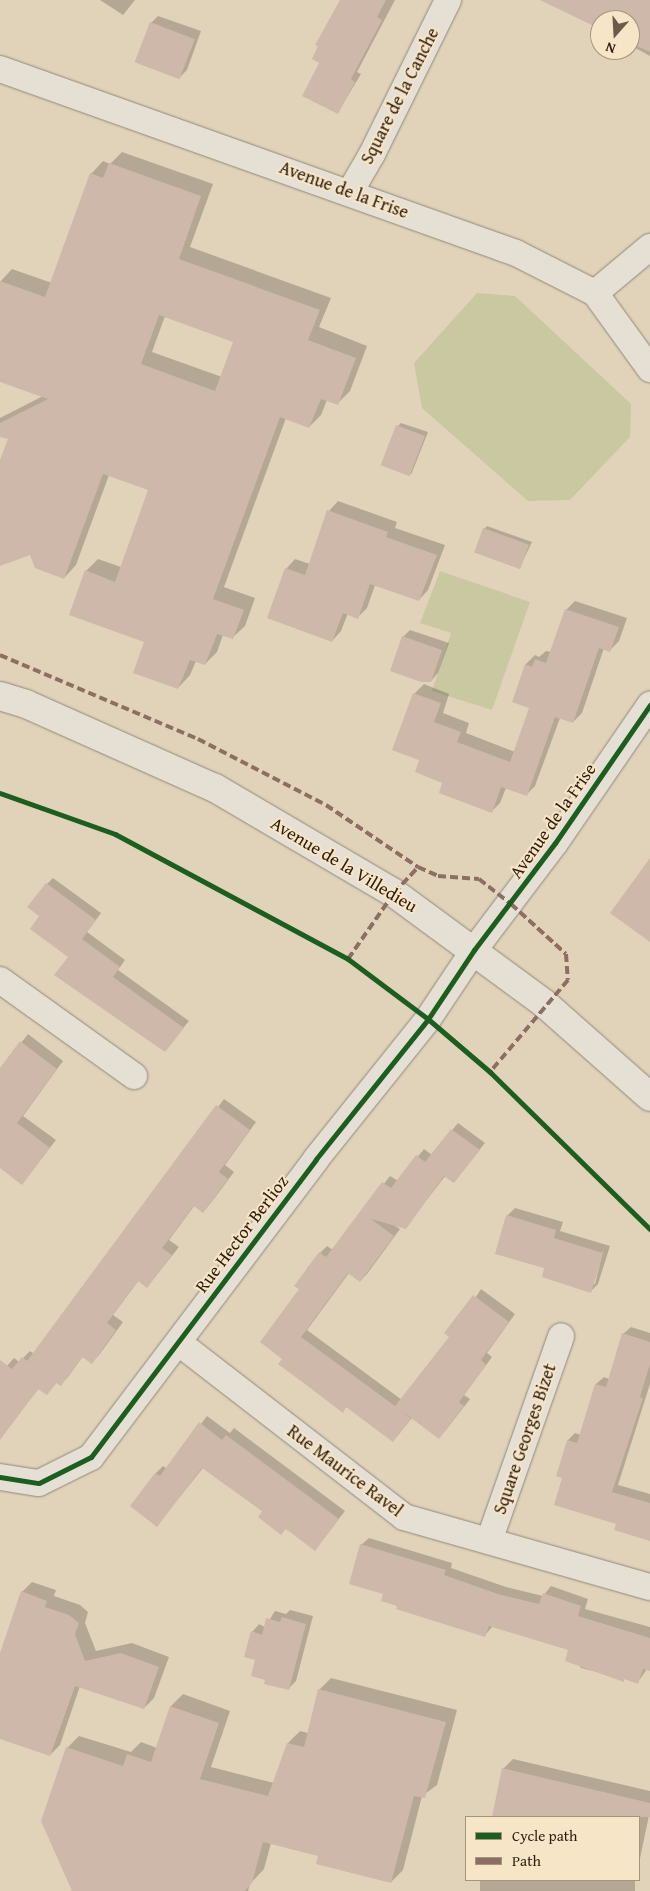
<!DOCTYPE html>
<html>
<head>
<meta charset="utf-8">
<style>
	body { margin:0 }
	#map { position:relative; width:650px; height:1891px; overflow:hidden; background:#e1d3ba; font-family:"Gentium Book Plus",serif }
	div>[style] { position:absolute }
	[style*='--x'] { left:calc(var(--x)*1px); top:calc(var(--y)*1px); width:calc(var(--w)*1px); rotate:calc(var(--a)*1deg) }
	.green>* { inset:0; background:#cac8a0 }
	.shadow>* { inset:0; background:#0003; transform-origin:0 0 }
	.building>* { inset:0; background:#cdb8a9; transform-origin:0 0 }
	.roads { filter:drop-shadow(0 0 1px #918878) drop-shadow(0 0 1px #918878) }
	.minor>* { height:26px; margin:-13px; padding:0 13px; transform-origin:13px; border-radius:13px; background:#e6dfd3 }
	.tertiary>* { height:28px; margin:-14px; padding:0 14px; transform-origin:14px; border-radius:14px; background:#e6dfd3 }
	.quiet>* { height:4px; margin-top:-2px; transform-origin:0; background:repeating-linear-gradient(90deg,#8d6e63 0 8px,transparent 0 12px) }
	.cycleway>* { height:5px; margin:-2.5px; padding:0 2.5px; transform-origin:2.5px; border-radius:2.5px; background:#1b5e20 }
	span { translate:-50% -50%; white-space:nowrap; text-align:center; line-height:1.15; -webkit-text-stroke:4px #f7e5c7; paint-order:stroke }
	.street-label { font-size:18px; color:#2b1c0e }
	.legend { position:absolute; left:465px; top:1816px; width:175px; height:65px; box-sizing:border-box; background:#f7e5c7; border:1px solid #a5957d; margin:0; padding:6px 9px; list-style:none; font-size:15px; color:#2b1c0e }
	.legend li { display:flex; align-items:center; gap:10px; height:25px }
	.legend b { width:25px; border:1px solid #a5957d }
	.north { position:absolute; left:590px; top:10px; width:50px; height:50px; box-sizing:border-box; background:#f7e5c7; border:1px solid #a5957d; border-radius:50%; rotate:199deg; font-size:14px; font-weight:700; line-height:20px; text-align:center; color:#2b1c0e }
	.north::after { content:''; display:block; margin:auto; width:18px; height:22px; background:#6b5c4a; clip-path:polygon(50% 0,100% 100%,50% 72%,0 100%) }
</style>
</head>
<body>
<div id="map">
	<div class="green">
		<i style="clip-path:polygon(477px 293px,515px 296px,631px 404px,630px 437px,570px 500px,528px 501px,422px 408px,414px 363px)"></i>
		<i style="clip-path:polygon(440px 571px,530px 602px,492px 710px,432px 691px,451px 633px,420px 623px)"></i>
	</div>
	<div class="shadow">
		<i style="clip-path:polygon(100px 0,135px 0,123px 15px)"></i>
		<i style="clip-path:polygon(341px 0,395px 0,357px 72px,361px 74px,338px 112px,320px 62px)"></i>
		<i style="clip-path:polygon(585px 0,650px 0,650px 56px,630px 45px,630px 20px,600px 20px,600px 29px)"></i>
		<i style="clip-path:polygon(158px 16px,201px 31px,187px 70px,180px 77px,151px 23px)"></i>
		<i style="clip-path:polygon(evenodd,122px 152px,213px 184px,190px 247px,331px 298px,319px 327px,367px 346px,350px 391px,338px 403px,327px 400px,321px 415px,309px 427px,286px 418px,224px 587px,255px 598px,245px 626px,232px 638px,223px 635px,217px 652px,205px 664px,196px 661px,190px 675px,178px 688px,146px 642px,86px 571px,98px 559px,121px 567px,150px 490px,109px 475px,76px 565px,64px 578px,30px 553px,0 557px,0 463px,9px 438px,0 435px,0 418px,43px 396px,0 381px,0 282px,12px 269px,52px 283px,91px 174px,103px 161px,110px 164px,122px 152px,165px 316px,234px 341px,222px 377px,152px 352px,165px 316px)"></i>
		<i style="clip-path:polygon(401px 423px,428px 432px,411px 475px,398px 426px)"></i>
		<i style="clip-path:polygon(338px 501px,397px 522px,395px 528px,445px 545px,428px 590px,419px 600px,375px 585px,367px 608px,358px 617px,348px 613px,341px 631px,332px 641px,286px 569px,295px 559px,310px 564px,329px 511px)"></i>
		<i style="clip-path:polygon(487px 526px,532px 542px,520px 567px,484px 529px)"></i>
		<i style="clip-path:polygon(575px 601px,627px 618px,619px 641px,610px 650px,604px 648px,582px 713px,573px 722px,560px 718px,535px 786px,526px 795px,506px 788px,500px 803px,491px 812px,444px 782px,420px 760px,393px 750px,415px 693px,424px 684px,449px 694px,443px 713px,469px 723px,466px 733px,515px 752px,531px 707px,513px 701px,526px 664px,535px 655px,539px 657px,546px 651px,551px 652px,566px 610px)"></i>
		<i style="clip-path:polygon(410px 630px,449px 643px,438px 673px,431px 681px,403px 637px)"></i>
		<i style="clip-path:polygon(53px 878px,101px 913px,87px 932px,125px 960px,118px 970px,189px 1021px,165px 1050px,70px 957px,41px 916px,47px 884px)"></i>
		<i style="clip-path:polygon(28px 1034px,63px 1061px,23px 1116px,56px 1140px,22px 1183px,0 1167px,0 1070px)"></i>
		<i style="clip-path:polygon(224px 1099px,256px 1122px,225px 1165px,234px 1172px,210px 1204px,203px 1212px,195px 1205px,169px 1240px,179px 1247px,147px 1287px,139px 1280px,113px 1315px,123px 1322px,99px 1355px,92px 1362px,83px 1356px,68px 1377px,61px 1384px,57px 1382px,47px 1394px,39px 1388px,8px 1428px,0 1423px,0 1374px,14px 1358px,19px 1362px,30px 1351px,34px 1354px)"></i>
		<i style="clip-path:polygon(458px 1123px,485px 1143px,454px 1181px,446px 1175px,405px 1228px,394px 1225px,400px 1229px,367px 1274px,360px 1281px,349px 1273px,307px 1330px,402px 1400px,451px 1336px,481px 1289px,515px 1314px,487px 1353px,492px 1357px,464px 1395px,470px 1399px,446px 1430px,439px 1437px,412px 1418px,393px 1441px,347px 1406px,342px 1411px,283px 1359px,301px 1289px,320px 1253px,327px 1246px,333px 1250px,390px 1176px,398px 1181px,424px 1149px,432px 1155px)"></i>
		<i style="clip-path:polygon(evenodd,515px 1208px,563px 1222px,560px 1231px,610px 1246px,598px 1284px,591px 1291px,546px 1268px,496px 1253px,508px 1215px,515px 1208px,604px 1247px,595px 1284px,593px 1284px,604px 1247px)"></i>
		<i style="clip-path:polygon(631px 1327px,650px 1333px,650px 1384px,618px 1485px,650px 1494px,650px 1539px,618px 1523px,563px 1478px,568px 1440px,575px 1433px,581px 1435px,596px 1384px,604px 1377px,609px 1379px,623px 1334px)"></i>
		<i style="clip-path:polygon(207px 1416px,230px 1433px,234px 1428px,345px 1511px,315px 1549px,203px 1468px,157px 1525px,132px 1506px,156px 1473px,163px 1466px,167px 1469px)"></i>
		<i style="clip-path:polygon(369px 1538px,452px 1563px,451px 1568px,506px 1587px,543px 1596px,551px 1586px,588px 1599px,585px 1609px,650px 1627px,650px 1670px,647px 1669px,638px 1682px,581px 1668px,570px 1649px,493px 1626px,485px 1635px,384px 1593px,361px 1545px)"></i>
		<i style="clip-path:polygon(32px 1582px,56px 1590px,54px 1596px,80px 1605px,88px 1612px,85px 1623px,96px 1651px,132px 1643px,169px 1657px,154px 1698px,144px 1708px,80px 1686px,60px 1745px,50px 1755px,0 1738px,0 1657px,22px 1592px)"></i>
		<i style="clip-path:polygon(290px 1610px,313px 1616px,296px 1681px,289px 1688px,267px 1679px,256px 1659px,252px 1632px,259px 1624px,265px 1627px,275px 1611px,286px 1614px)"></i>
		<i style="clip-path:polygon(331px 1678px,457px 1710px,437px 1785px,422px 1796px,403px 1870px,391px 1882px,319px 1855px,271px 1843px,264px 1869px,250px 1884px,248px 1891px,73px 1891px,67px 1748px,79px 1736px,131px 1752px,141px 1742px,157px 1748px,171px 1706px,183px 1694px,230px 1711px,211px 1767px,274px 1783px,288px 1743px,300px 1731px,308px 1733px,319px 1690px)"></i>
		<i style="clip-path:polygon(513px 1759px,650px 1791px,650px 1811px,639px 1863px,639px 1817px,493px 1817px,503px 1769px)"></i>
		<i style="left:480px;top:1880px;width:155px;height:11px"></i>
	</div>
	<div class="building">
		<i style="clip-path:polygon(340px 0,386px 0,377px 17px,382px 20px,351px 79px,355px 82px,338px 114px,302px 96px,319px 63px,312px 59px,318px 46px,315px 45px)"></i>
		<i style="clip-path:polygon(540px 0,650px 0,650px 52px,630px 43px,630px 20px,600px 20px,600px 29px)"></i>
		<i style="left:150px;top:22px;width:48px;height:43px;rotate:21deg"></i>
		<i style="clip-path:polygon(evenodd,109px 163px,201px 196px,179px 259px,320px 310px,308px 340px,356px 358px,338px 405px,321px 399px,309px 428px,280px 417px,213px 599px,244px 610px,233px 639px,217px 634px,205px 665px,190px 660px,178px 689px,133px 673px,144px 642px,69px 615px,85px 570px,115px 582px,148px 490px,103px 474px,64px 579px,35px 568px,30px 555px,0 566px,0 460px,8px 439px,0 437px,0 423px,48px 399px,0 382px,0 281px,45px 297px,90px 173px,103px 178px,109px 163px,159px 315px,233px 342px,215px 391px,141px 364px,159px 315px)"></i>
		<i style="left:396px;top:425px;width:31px;height:43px;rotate:21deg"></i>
		<i style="clip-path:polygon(327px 510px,388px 532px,386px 537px,437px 555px,419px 601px,370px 584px,358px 619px,343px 613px,332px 642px,267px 618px,285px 568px,305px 575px)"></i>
		<i style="left:483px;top:528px;width:49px;height:26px;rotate:20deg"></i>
		<i style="clip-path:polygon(565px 609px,619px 627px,610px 652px,599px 648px,573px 723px,555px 717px,527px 796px,501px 787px,492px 813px,439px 793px,442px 783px,415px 772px,419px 760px,392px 750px,413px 693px,441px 703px,434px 722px,461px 732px,457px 742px,510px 762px,529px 708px,512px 702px,525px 664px,532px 667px,535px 659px,546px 663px)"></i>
		<i style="clip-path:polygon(402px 636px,442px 650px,431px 682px,421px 682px,390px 671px)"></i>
		<i style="clip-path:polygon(650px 858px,650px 942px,610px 913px)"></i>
		<i style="clip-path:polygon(46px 883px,96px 920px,82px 939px,120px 967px,113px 977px,184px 1028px,165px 1052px,54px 975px,68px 957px,30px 929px,39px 916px,27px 907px)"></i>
		<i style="clip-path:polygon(20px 1041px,57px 1069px,17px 1123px,50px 1148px,22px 1185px,0 1168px,0 1068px)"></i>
		<i style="clip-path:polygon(216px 1105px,250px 1130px,219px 1172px,228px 1179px,203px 1213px,194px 1206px,162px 1248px,172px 1255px,147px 1288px,138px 1281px,107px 1323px,116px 1330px,92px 1364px,82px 1357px,61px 1386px,56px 1383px,47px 1395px,38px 1389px,0 1440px,0 1360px,12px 1369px,22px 1357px,27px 1361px)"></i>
		<i style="clip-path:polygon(451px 1129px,480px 1150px,454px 1183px,444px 1176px,406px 1229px,371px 1219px,394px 1236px,360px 1282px,348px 1273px,301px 1337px,395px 1406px,449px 1337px,444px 1333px,473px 1295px,509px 1322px,481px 1360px,486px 1365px,459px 1402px,464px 1406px,439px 1439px,403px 1412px,411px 1419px,393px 1442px,346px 1407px,343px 1413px,309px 1387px,278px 1364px,282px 1359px,260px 1342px,299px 1289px,294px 1286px,319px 1252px,326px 1257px,382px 1182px,391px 1188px,416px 1155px,425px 1162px)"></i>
		<i style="clip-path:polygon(506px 1215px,556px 1230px,554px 1238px,603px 1253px,591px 1293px,542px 1277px,544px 1268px,495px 1254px)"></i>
		<i style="clip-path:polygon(622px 1333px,650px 1342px,650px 1364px,640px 1397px,643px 1398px,612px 1492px,650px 1503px,650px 1541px,614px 1530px,616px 1524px,554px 1505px,562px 1478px,556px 1476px,567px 1440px,577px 1443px,595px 1384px,606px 1387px)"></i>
		<i style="clip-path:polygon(199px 1422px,222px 1440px,226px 1435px,339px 1519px,315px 1551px,286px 1529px,281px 1535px,258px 1517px,262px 1511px,202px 1468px,157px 1527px,130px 1506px,155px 1473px,160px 1476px)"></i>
		<i style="clip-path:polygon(360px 1544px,446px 1570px,444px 1575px,498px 1594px,539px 1604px,543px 1593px,581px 1606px,578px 1616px,650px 1638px,650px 1671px,643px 1669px,638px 1684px,624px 1679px,624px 1682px,565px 1661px,568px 1650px,489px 1626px,485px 1637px,396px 1609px,397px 1606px,381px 1601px,383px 1594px,349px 1584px)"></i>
		<i style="clip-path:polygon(21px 1591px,47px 1601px,45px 1607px,69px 1615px,79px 1623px,75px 1634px,85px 1661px,121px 1653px,159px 1667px,144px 1709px,75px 1686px,50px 1756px,0 1739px,0 1653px)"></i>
		<i style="clip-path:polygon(282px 1617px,306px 1624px,289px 1690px,264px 1684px,265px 1680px,251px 1676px,255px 1660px,244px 1657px,251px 1631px,262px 1635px,266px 1618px,280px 1622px)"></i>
		<i style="clip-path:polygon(318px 1689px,446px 1722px,425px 1798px,414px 1796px,391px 1883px,316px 1864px,318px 1856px,263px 1842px,252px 1883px,245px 1891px,72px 1891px,41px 1821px,66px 1747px,123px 1766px,127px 1754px,151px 1762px,170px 1706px,219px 1723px,200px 1779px,268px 1796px,287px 1743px,304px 1747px)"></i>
		<i style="clip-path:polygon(502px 1768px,650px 1803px,650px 1817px,492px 1817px)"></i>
	</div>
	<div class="roads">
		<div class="minor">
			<i style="--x:0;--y:69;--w:548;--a:19.63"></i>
			<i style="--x:516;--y:253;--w:89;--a:26.9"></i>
			<i style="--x:595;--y:293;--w:94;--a:54.1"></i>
			<i style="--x:350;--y:192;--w:44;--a:-59.9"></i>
			<i style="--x:372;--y:154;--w:172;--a:-63.7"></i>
			<i style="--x:595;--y:293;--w:72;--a:-39.9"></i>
			<i style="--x:0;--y:980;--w:165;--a:35.6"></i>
			<i style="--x:179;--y:1343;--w:284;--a:37.7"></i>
			<i style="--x:404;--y:1517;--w:256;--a:15.9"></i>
			<i style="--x:0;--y:1477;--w:39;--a:9"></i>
			<i style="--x:39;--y:1483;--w:58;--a:-26.6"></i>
			<i style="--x:91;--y:1457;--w:373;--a:-52.9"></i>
			<i style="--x:316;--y:1159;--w:179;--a:-51.3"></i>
			<i style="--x:428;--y:1019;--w:83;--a:-56.3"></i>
			<i style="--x:474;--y:950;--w:134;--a:-52.9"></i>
			<i style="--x:555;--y:843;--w:168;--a:-55.5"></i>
			<i style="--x:489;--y:1541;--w:217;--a:-70.6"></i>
		</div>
		<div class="tertiary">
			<i style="--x:0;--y:696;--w:27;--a:17"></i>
			<i style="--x:26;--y:704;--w:207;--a:24"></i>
			<i style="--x:215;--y:788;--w:208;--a:30.4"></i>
			<i style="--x:394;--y:893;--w:187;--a:36.3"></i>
			<i style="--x:545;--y:1004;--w:140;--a:41.5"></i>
		</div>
	</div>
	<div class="quiet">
		<i style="--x:0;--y:655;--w:215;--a:23"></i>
		<i style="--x:198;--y:739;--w:144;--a:27.3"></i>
		<i style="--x:326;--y:805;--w:111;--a:34"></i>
		<i style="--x:418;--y:867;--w:22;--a:24"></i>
		<i style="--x:438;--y:876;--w:41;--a:4.2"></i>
		<i style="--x:479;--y:879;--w:41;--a:38"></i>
		<i style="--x:511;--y:904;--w:74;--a:42.3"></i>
		<i style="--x:566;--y:954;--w:26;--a:86"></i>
		<i style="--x:568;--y:980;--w:121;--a:130.3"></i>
		<i style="--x:348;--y:959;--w:80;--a:-55.1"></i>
		<i style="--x:394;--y:893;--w:35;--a:-47"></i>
	</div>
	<div class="cycleway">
		<i style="--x:0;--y:793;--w:122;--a:19.6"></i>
		<i style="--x:115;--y:834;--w:264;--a:28.2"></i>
		<i style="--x:348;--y:959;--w:100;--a:36.9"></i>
		<i style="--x:428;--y:1019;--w:82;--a:40.5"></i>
		<i style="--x:490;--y:1072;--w:224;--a:44.5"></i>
		<i style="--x:0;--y:1477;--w:39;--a:9"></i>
		<i style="--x:39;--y:1483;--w:58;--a:-26.6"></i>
		<i style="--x:91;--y:1457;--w:373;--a:-52.9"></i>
		<i style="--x:316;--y:1159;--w:179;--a:-51.3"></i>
		<i style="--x:428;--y:1019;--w:83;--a:-56.3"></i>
		<i style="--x:474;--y:950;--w:134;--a:-52.9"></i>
		<i style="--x:555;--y:843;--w:168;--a:-55.5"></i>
	</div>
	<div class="street-label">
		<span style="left:400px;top:96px;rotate:-63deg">Square de la Canche</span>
		<span style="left:344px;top:190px;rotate:20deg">Avenue de la Frise</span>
		<span style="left:553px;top:821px;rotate:-55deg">Avenue de la Frise</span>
		<span style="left:344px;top:865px;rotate:31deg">Avenue de la Villedieu</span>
		<span style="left:242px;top:1234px;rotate:-53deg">Rue Hector Berlioz</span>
		<span style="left:525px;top:1439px;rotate:-71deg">Square Georges Bizet</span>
		<span style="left:345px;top:1471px;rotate:37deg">Rue Maurice Ravel</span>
	</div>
	<ul class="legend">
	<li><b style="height:6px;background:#1b5e20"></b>Cycle path</li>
	<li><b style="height:6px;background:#8d6e63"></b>Path</li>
	</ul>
	<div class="north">N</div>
</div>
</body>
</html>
